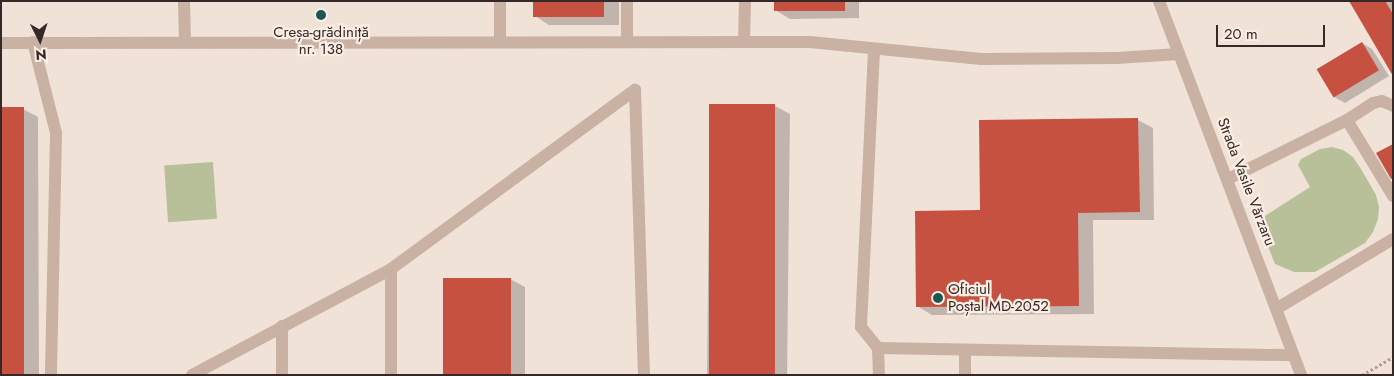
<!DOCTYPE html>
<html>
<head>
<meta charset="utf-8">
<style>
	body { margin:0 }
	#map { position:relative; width:1394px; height:376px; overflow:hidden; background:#f1e2d8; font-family:Jost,sans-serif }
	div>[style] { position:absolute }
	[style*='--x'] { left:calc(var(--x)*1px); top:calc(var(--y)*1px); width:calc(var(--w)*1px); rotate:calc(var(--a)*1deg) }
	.green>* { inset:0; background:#b7c098; transform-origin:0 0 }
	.shadow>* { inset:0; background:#0003 }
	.building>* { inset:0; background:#c75140; transform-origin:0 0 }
	.path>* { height:3px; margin-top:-1.5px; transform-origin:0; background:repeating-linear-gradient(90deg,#b59a8e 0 2.5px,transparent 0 5px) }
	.lane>* { height:12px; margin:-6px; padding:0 6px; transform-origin:6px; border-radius:6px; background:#c9b1a4 }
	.street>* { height:12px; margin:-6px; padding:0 6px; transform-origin:6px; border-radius:6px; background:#c9b1a4 }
	.dots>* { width:14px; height:14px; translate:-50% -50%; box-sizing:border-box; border:2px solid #f9ede4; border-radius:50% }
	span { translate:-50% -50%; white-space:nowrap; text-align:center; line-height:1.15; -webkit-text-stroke:4.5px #f9ede4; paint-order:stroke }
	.poi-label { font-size:15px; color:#342926 }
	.left { translate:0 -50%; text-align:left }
	.street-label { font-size:15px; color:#342926 }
	.frame { position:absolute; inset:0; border:2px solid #342926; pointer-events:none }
	.north { position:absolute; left:15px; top:15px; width:50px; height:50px; -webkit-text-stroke:4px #f9ede4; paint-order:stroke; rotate:176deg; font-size:14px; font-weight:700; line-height:20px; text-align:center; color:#342926 }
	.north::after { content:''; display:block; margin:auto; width:18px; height:22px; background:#342926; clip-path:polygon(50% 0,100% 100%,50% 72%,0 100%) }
	.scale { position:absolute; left:1216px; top:25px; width:109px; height:22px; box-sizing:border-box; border:2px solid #342926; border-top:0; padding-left:6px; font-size:15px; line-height:18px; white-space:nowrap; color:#342926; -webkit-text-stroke:4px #f9ede4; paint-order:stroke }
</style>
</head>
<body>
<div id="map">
	<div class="green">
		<i style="clip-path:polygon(1332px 147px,1343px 150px,1353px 157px,1361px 169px,1376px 195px,1379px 207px,1378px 219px,1373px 232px,1365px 243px,1315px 272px,1294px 272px,1275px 264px,1260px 226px,1265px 216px,1310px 187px,1298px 165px,1301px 159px,1320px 149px)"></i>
		<i style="left:213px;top:162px;width:57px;height:49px;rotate:86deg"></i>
	</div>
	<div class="shadow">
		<i style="clip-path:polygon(535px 1px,619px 1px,619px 25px,549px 25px,535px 16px)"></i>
		<i style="clip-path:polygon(775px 1px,859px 1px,859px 18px,790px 19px,775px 10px)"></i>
		<i style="clip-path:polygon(1350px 1px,1393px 1px,1393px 74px)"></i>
		<i style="clip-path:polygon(1362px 43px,1372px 49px,1389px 76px,1345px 103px,1334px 97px,1318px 69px)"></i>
		<i style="clip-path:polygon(710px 105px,775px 106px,790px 114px,787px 375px,707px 375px)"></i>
		<i style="clip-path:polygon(23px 109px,38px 117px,39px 375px,1px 375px)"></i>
		<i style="clip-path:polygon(1138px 120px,1153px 128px,1154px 220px,1093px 220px,1094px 314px,932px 315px,917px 306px,981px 212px,980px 121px)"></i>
		<i style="clip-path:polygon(510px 279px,525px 287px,525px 375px,445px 375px)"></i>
	</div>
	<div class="building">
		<i style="left:533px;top:1px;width:71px;height:16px"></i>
		<i style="left:774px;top:1px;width:71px;height:10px"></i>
		<i style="clip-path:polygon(1349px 1px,1385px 1px,1393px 14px,1393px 76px)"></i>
		<i style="left:1362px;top:42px;width:33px;height:53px;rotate:59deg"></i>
		<i style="left:709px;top:104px;width:66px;height:271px"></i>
		<i style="left:24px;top:107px;width:268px;height:23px;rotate:90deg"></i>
		<i style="clip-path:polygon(1138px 118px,1140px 212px,1078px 213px,1079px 306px,916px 307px,915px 211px,980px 210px,979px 120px)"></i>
		<i style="clip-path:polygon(1393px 144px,1393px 178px,1391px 179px,1376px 153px)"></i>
		<i style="left:443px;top:278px;width:68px;height:97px"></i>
	</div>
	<div class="path">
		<i style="--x:1362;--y:375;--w:36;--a:-30"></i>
	</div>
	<div class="lane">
		<i style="--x:184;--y:1;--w:41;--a:88.6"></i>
		<i style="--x:500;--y:1;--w:40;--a:90"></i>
		<i style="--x:627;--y:41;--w:40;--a:-90"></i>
		<i style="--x:33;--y:42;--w:94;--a:75.8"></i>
		<i style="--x:56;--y:133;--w:242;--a:91.2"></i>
		<i style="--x:744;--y:42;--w:41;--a:-88.6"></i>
		<i style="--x:1;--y:43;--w:809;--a:-0.07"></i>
		<i style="--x:810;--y:42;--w:172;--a:5.7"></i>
		<i style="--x:981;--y:59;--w:136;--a:-0.4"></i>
		<i style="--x:1117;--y:58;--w:62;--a:-3.7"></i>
		<i style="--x:874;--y:50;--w:277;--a:92.7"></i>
		<i style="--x:861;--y:327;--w:27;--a:51"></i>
		<i style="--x:878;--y:348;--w:27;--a:88"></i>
		<i style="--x:635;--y:90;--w:285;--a:88.2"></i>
		<i style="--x:1347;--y:120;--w:89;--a:58.8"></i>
		<i style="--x:1228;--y:179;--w:133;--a:-26.4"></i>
		<i style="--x:1347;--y:120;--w:31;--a:-33"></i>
		<i style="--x:1373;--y:103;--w:9;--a:-13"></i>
		<i style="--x:1382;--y:101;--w:12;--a:24"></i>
		<i style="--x:391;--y:269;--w:106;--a:90"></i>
		<i style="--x:1276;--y:309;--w:136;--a:-30.9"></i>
		<i style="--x:878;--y:348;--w:415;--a:1"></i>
		<i style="--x:192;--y:375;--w:225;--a:-28"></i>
		<i style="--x:391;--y:269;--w:303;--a:-36.3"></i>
		<i style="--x:282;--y:375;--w:49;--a:-90"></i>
		<i style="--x:965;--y:375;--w:24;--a:-90"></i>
	</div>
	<div class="street">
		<i style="--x:1159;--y:1;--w:400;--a:69.2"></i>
	</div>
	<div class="dots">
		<i style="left:321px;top:15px;background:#1b5653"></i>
		<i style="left:938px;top:298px;background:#1b5653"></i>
	</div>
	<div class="poi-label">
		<span style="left:321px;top:41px">Creșa-grădiniță<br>nr. 138</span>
		<span class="left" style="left:948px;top:298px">Oficiul<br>Poștal MD-2052</span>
	</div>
	<div class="street-label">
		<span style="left:1246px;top:182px;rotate:69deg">Strada Vasile Vărzaru</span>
	</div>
	<div class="frame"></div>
	<div class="north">N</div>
	<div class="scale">20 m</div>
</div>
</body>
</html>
